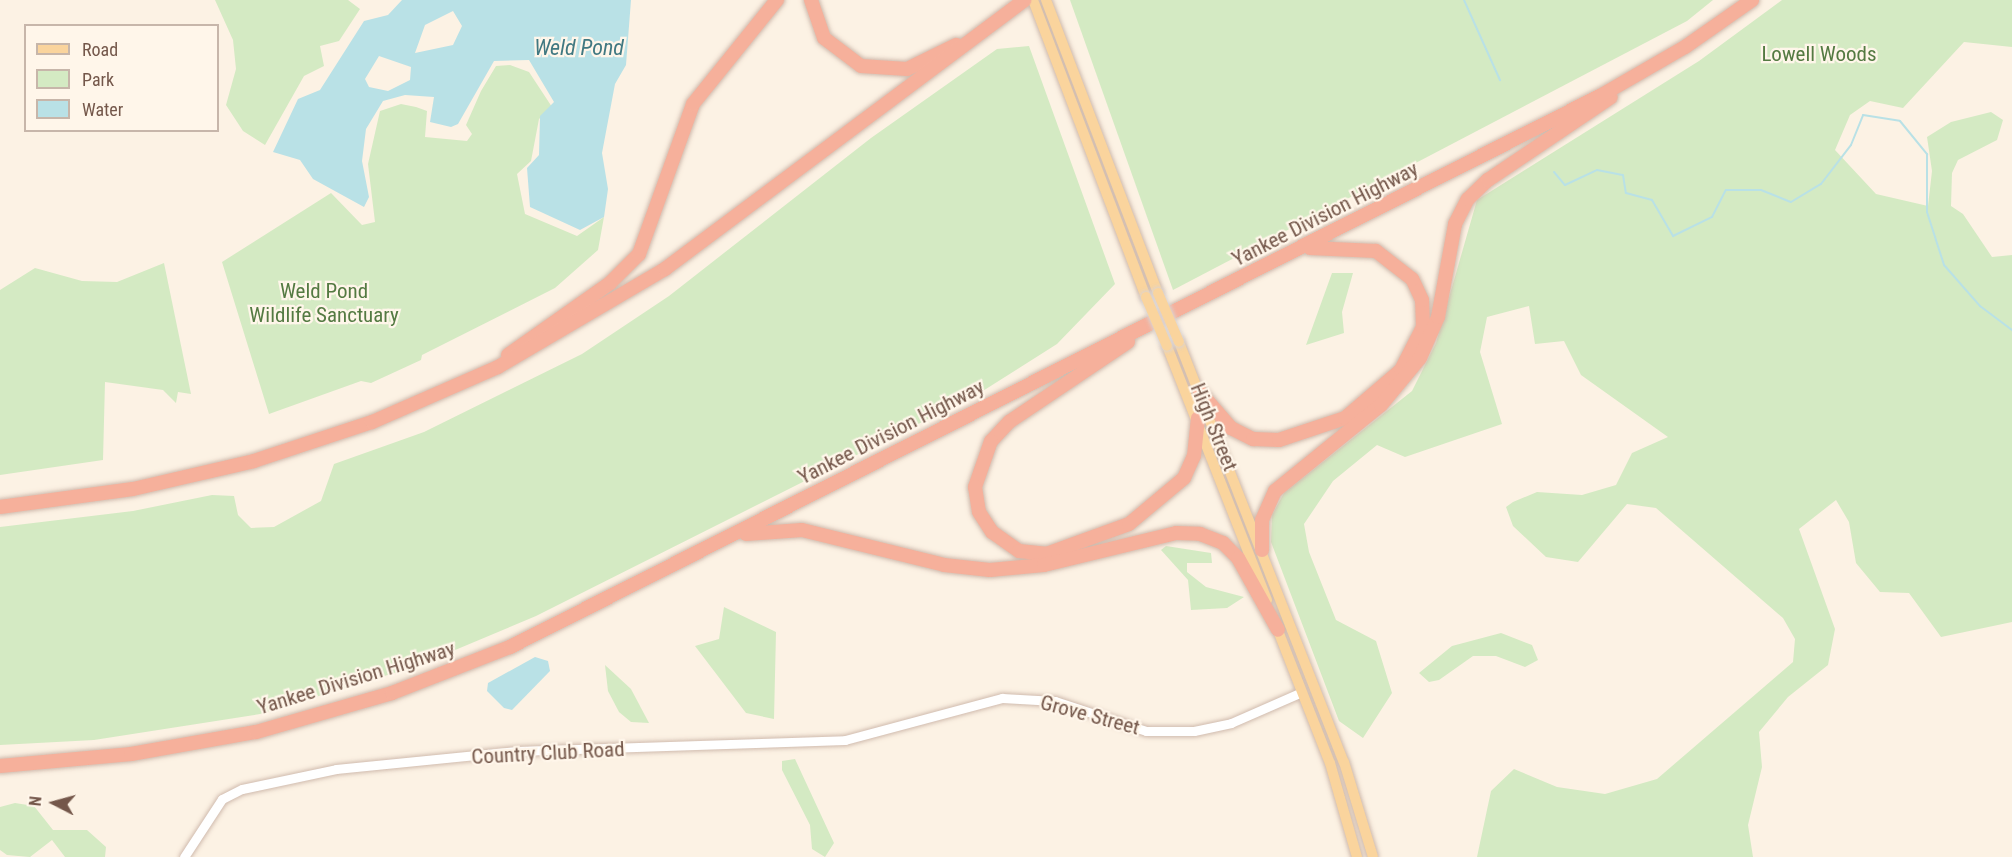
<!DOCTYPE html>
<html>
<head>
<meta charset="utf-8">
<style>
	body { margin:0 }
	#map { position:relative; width:2012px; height:857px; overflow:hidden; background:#fcf2e4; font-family:"Roboto Condensed",sans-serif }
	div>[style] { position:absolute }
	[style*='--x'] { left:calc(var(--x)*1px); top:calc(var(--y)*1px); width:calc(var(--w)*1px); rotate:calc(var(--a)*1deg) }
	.green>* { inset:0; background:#d4eac3 }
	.water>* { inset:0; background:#b9e1e6 }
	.stream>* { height:2px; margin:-1px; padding:0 1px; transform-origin:1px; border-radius:1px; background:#b9e1e6 }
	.roads { filter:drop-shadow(0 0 2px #d0bbae) drop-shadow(0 0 2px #d0bbae) }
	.minor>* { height:9px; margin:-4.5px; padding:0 4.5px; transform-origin:4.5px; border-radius:4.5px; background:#fff }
	.major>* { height:10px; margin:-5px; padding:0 5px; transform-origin:5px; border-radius:5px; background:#fad49d }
	.highway>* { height:14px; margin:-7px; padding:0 7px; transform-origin:7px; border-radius:7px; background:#f6b09b }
	.bridges { filter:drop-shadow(0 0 2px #dbd3d0) drop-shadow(0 0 2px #dbd3d0) }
	.major-bridge>* { height:10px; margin:-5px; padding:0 5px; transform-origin:5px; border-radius:5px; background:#fad49d }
	span { translate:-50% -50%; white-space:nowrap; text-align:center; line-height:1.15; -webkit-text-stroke:4.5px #fff6ea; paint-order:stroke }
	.park-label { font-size:21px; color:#547a42 }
	.street-label { font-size:21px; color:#74574a }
	.water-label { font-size:22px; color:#407881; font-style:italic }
	.legend { position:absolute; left:24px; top:24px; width:195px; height:108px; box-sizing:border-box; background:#fff6ea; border:2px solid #c7b6aa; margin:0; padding:8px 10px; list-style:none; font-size:18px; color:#74574a }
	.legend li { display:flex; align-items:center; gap:12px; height:30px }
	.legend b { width:30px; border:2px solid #c7b6aa }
	.north { position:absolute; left:24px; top:773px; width:60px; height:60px; -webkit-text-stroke:4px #fff6ea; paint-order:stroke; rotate:276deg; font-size:16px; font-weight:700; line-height:24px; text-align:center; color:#74574a }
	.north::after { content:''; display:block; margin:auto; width:21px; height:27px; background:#74574a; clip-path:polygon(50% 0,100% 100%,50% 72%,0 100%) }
</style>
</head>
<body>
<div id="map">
	<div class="green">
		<i style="clip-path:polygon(215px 0,348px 0,360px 9px,339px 41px,320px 46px,324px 66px,304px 76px,265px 145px,243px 131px,226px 105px,236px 69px,233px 40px)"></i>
		<i style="clip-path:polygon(1070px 0,1713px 0,1687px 21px,1173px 290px)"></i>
		<i style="clip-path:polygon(1782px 0,2012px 0,2012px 47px,1964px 42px,1903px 108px,1870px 101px,1850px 115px,1835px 150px,1876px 194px,1928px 206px,1932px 171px,1927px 137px,1951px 122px,1991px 112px,2003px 120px,1997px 140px,1958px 160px,1952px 173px,1951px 206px,1963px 214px,1992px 257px,2012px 255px,2012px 622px,1941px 637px,1909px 593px,1880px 592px,1856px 563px,1849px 522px,1836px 500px,1799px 529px,1835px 629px,1828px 665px,1788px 697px,1759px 732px,1762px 767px,1748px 825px,1753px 857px,1477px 857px,1491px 791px,1514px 769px,1557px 787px,1605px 794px,1657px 779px,1793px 662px,1795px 639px,1783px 618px,1656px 508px,1627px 504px,1578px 562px,1546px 557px,1513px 526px,1506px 507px,1513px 502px,1537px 492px,1582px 495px,1616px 485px,1632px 453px,1668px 437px,1581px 375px,1564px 341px,1535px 344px,1529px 306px,1487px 317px,1480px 352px,1502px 424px,1405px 457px,1377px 445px,1333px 481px,1304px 524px,1309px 552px,1336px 620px,1376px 641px,1392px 693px,1363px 738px,1339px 721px,1271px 542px,1272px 515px,1284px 493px,1412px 391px,1436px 343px,1477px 200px,1699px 61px)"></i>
		<i style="clip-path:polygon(1029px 46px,1115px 284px,1057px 344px,978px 394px,536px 616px,417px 666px,260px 714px,94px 740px,0 745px,0 527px,133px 511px,212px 495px,234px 496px,238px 515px,251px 528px,274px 527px,321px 501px,334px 464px,424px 432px,582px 354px,669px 296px,871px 138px,997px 49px)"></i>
		<i style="clip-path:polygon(510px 65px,529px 72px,552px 107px,539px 119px,531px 161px,517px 174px,525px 214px,577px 236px,604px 217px,598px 250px,555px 288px,422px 355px,421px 360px,371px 383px,361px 381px,269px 414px,222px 262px,331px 193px,362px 225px,375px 222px,368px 164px,380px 111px,401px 104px,416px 107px,427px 111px,425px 137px,467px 141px,472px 134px,466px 125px,481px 91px,496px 66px)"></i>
		<i style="clip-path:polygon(164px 263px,191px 394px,178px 392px,176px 403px,163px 390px,105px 382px,103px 460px,0 475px,0 290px,35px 268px,82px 281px,117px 282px)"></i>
		<i style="clip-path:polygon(1332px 273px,1353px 273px,1342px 312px,1344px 333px,1306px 345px)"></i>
		<i style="clip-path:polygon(1166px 546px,1211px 553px,1212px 563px,1187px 563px,1187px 572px,1206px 587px,1244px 597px,1227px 608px,1191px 610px,1188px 580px,1161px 550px)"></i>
		<i style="clip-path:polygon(724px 607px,776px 632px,774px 719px,746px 713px,695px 646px,719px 639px)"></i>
		<i style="clip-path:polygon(1501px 633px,1532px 645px,1538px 660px,1525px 667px,1496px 656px,1473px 656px,1439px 680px,1429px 682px,1419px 673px,1452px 646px)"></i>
		<i style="clip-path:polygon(605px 665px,631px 689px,649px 723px,631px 722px,619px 712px,608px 691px)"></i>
		<i style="clip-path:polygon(795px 759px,834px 843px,825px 857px,812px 849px,810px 825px,782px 770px,782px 761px)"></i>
		<i style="clip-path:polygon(15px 803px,34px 806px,53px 830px,87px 830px,106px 847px,105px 857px,65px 857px,52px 840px,30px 857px,7px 855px,0 850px,0 807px)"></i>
	</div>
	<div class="water">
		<i style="clip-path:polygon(evenodd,402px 0,631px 0,626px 65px,615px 84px,602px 153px,608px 189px,604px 217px,580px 230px,530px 207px,527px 168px,539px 155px,540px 116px,554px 102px,529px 60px,494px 61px,458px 124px,451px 127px,430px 122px,434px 97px,405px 95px,383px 101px,366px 129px,362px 161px,369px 197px,364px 207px,313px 179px,300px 160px,273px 152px,298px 99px,320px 90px,364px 21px,388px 15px,402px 0,453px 11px,462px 26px,453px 45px,415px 53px,425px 25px,453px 11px,402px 0,379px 56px,411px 67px,410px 80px,388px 91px,369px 87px,365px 79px,379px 56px)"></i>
		<i style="clip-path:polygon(535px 657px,548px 661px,550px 671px,512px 710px,504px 708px,487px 691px,488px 683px)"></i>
	</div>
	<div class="stream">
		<i style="--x:1464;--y:0;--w:88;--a:65.8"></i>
		<i style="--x:1554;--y:172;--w:17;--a:50"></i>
		<i style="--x:1565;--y:185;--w:35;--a:-25"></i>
		<i style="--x:1597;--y:170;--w:26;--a:11"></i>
		<i style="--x:1623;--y:175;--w:18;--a:81"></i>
		<i style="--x:1626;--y:193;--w:27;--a:15"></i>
		<i style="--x:1652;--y:200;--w:42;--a:59.7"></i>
		<i style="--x:1673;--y:236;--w:43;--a:-26"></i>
		<i style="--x:1712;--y:217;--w:30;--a:-63"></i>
		<i style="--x:1726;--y:190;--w:35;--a:0"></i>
		<i style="--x:1761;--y:190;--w:32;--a:22"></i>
		<i style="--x:1791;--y:202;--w:35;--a:-31"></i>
		<i style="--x:1821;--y:184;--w:49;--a:-52.4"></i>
		<i style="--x:1851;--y:145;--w:32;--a:-68"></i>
		<i style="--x:1863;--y:115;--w:37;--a:9"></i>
		<i style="--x:1900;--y:121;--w:43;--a:50.7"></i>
		<i style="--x:1927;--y:154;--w:58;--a:90"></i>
		<i style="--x:1927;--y:212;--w:56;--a:72.2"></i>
		<i style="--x:1944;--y:265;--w:55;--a:48.7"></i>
		<i style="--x:1980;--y:306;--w:40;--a:37"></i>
	</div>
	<div class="roads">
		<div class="minor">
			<i style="--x:184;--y:857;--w:69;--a:-56.8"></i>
			<i style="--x:222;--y:799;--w:22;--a:-27"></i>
			<i style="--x:242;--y:789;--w:96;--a:-12"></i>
			<i style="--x:336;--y:769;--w:182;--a:-5.7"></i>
			<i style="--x:517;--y:751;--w:328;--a:-1.9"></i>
			<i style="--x:845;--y:740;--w:163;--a:-15"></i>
			<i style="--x:1002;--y:698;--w:53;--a:3.2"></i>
			<i style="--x:1055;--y:701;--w:96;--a:18.2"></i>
			<i style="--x:1146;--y:731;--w:48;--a:0"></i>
			<i style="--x:1194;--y:731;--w:38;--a:-12"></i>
			<i style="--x:1231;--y:723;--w:77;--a:-23.6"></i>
		</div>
		<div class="major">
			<i style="--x:1033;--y:0;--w:318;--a:69.2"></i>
			<i style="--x:1046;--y:0;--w:314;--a:69.1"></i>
			<i style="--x:1179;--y:342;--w:451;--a:68.6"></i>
			<i style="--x:1344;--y:762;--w:99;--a:73"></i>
			<i style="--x:1167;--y:346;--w:273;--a:68.5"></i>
			<i style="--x:1275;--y:623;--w:150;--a:68.6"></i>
			<i style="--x:1330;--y:763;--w:98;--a:74"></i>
		</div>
		<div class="highway">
			<i style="--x:811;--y:0;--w:40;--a:71.1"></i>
			<i style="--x:824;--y:38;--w:46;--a:37.1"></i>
			<i style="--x:861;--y:66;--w:46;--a:3.7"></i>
			<i style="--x:907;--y:69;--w:55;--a:-26.1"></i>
			<i style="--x:1128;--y:342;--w:143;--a:146.1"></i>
			<i style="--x:1009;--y:422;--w:26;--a:133"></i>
			<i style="--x:991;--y:441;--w:49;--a:109.2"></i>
			<i style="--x:975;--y:487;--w:25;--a:81"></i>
			<i style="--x:979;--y:512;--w:24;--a:57"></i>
			<i style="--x:992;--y:532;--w:33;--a:35"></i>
			<i style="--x:1019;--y:551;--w:27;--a:6"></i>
			<i style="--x:1046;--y:554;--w:88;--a:-19.9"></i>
			<i style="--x:1129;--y:524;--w:72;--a:-39.9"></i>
			<i style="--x:1184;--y:478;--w:24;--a:-66"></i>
			<i style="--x:1194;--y:456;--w:38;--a:-84"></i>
			<i style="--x:508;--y:355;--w:125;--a:-35.2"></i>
			<i style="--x:610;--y:283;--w:41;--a:-45"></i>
			<i style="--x:639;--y:254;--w:159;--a:-70.2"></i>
			<i style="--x:693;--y:104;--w:134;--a:-51.1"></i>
			<i style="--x:1200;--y:392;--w:48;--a:49.3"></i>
			<i style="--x:1231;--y:428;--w:25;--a:27"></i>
			<i style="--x:1253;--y:439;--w:26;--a:2"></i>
			<i style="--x:1279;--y:440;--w:70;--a:-18.4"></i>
			<i style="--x:1345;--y:418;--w:74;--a:-40.6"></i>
			<i style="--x:1401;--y:370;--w:48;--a:-62.9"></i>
			<i style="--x:1423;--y:327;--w:27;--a:-92"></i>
			<i style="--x:1422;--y:300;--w:23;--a:-115"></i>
			<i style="--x:1412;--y:279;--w:46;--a:-142.1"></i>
			<i style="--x:1376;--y:251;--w:66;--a:-177.4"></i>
			<i style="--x:0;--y:507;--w:134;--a:-7.7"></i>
			<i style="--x:133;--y:489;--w:124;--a:-13"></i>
			<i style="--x:254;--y:461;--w:124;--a:-18.3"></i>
			<i style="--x:372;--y:422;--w:137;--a:-23.6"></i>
			<i style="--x:498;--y:367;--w:194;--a:-30.4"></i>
			<i style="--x:665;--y:269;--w:449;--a:-36.8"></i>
			<i style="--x:746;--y:534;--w:56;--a:-4.1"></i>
			<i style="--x:802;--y:530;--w:146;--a:13.8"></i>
			<i style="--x:944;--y:565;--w:46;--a:6.2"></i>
			<i style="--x:990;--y:570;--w:54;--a:-5.3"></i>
			<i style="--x:1044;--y:565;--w:136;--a:-13.6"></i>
			<i style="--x:1176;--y:533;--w:24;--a:2"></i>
			<i style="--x:1200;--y:534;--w:25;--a:21"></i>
			<i style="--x:1223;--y:543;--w:21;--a:45"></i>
			<i style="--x:1238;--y:558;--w:82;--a:60.9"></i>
			<i style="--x:1262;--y:550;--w:30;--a:-90"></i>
			<i style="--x:1262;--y:520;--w:32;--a:-66"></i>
			<i style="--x:1275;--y:491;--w:136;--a:-39.1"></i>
			<i style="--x:1381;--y:405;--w:61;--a:-50.3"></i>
			<i style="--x:1420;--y:358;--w:45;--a:-66.3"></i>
			<i style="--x:1438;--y:317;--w:95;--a:-79.6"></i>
			<i style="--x:1455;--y:224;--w:28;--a:-63"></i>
			<i style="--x:1468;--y:199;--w:28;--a:-44"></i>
			<i style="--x:1488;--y:180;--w:148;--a:-34"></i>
			<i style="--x:0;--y:766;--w:132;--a:-5.2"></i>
			<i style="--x:131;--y:754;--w:127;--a:-10"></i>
			<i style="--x:256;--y:732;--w:141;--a:-16"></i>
			<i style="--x:392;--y:693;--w:127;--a:-21.3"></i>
			<i style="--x:510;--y:647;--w:1221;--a:-26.82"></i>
			<i style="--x:1600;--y:96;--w:98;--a:-30"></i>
			<i style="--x:1685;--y:47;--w:82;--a:-35"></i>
		</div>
	</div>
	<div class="bridges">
		<div class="major-bridge">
			<i style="--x:1158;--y:293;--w:53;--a:66.8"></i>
			<i style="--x:1146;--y:297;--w:53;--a:66.8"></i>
		</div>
	</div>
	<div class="park-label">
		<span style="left:1819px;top:54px">Lowell Woods</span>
		<span style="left:324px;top:303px">Weld Pond<br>Wildlife Sanctuary</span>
	</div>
	<div class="street-label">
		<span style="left:1325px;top:214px;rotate:-27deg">Yankee Division Highway</span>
		<span style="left:1214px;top:427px;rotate:68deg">High Street</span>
		<span style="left:891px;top:432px;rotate:-27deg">Yankee Division Highway</span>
		<span style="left:356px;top:678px;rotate:-17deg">Yankee Division Highway</span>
		<span style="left:1090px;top:715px;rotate:15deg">Grove Street</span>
		<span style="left:548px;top:753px;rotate:-3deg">Country Club Road</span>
	</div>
	<div class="water-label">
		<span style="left:579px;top:48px">Weld Pond</span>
	</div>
	<ul class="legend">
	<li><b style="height:8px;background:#fad49d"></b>Road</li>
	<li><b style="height:16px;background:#d4eac3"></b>Park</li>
	<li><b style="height:16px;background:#b9e1e6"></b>Water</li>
	</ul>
	<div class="north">N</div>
</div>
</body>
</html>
